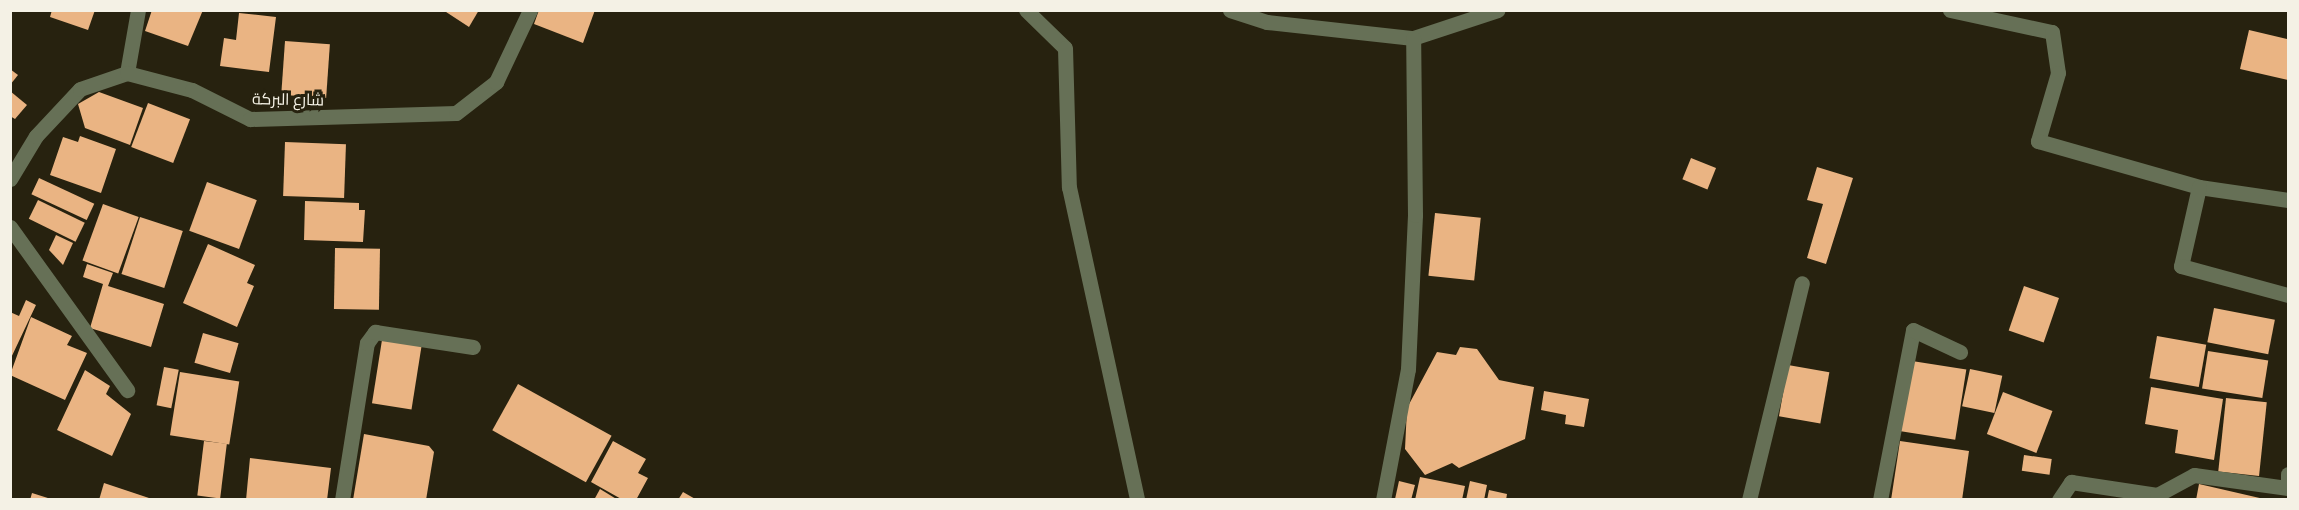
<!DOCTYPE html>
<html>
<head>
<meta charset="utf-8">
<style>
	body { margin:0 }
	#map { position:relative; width:2299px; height:510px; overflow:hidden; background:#27220f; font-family:Signika,Cairo,sans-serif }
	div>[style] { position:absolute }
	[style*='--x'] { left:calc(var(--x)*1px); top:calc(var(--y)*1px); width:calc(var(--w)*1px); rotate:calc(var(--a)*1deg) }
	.building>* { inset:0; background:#eab483; transform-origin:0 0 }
	.minor>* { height:15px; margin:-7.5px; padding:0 7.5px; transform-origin:7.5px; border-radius:7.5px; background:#667056 }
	span { translate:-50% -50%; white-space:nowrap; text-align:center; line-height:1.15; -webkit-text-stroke:6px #27220f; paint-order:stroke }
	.street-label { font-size:16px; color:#f4f1e5 }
	.frame { position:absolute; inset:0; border:12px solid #f4f1e5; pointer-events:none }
</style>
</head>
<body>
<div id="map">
	<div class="building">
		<i style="clip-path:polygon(52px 10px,95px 10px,88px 30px,50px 17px)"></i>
		<i style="clip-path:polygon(152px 10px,203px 10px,188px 46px,145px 31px)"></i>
		<i style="clip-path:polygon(443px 10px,479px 10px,469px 27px)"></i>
		<i style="clip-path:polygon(539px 10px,595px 10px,583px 43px,534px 24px)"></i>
		<i style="clip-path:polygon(239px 13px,276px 17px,269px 72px,220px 66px,224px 38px,236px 40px)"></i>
		<i style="clip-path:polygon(2249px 30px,2287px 39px,2288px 80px,2240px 69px)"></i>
		<i style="left:285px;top:41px;width:45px;height:54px;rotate:4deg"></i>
		<i style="clip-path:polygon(10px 69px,18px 75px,10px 85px)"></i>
		<i style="clip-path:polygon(10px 91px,27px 105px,15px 119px,10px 116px)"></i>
		<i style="clip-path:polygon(99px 92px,143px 108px,130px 145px,85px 128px,78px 104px)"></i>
		<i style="left:148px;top:103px;width:45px;height:47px;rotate:21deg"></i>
		<i style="clip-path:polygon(80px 136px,116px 149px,101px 193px,50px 175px,63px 137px,78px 142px)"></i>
		<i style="left:285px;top:142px;width:61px;height:54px;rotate:2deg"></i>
		<i style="left:1691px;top:158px;width:27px;height:23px;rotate:22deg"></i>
		<i style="clip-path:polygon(1817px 167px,1853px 178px,1826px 264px,1807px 258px,1823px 204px,1807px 200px)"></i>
		<i style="left:39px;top:178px;width:61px;height:18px;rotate:25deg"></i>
		<i style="left:207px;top:182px;width:53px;height:52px;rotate:20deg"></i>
		<i style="left:38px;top:200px;width:52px;height:21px;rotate:26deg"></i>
		<i style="clip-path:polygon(305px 201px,359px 203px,359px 210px,365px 210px,363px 242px,304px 240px)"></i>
		<i style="left:103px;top:204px;width:38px;height:60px;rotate:20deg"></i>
		<i style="left:1435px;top:213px;width:46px;height:63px;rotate:6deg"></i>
		<i style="left:140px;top:217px;width:45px;height:60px;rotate:18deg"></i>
		<i style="clip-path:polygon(56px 235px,73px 243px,63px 265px,49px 250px)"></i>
		<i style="clip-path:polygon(208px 244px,255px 265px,247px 283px,254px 286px,237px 327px,183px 303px)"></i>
		<i style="left:335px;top:248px;width:45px;height:61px;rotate:1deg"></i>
		<i style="clip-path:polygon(87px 264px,113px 273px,108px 286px,164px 304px,151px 347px,90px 328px,103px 284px,83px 277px)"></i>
		<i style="left:2024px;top:286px;width:37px;height:47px;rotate:19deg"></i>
		<i style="clip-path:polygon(26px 300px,36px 305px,10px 360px,10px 312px,19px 316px)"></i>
		<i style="left:2214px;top:308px;width:62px;height:35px;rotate:11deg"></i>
		<i style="clip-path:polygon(31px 317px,72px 336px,67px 345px,87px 353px,65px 400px,10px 375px)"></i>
		<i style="left:203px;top:333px;width:37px;height:31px;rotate:16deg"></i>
		<i style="left:2157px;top:336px;width:50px;height:43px;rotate:10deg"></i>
		<i style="left:382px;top:340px;width:40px;height:64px;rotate:9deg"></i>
		<i style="clip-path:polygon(1460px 347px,1477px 349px,1499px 380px,1534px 387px,1525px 439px,1459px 468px,1452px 463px,1425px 475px,1405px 449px,1407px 408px,1437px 352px,1456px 355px)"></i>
		<i style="left:2208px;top:351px;width:61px;height:38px;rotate:9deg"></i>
		<i style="left:1912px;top:361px;width:55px;height:71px;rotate:9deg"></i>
		<i style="left:1788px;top:365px;width:42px;height:52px;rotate:10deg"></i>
		<i style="left:164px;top:367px;width:15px;height:39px;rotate:11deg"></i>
		<i style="left:1970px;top:369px;width:33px;height:38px;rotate:12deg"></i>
		<i style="clip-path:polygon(85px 370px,110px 386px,106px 394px,131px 414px,112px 456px,57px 430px)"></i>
		<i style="left:180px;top:372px;width:60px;height:64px;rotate:9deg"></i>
		<i style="left:518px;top:384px;width:107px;height:53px;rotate:29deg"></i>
		<i style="clip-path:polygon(2151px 387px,2223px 399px,2214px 460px,2175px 453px,2178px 430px,2145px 424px)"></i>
		<i style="clip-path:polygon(1544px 391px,1589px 399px,1584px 427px,1565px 424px,1566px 415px,1541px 410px)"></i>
		<i style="left:2003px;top:392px;width:53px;height:45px;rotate:21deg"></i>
		<i style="left:2226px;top:398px;width:41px;height:74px;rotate:6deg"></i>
		<i style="clip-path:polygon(364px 434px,429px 446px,434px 452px,426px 500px,353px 500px)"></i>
		<i style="left:204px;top:441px;width:23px;height:55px;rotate:7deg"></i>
		<i style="clip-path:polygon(613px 441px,646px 459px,638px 473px,648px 478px,636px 500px,623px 500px,591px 482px)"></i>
		<i style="clip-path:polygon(1900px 441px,1969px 451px,1962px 500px,1891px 500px)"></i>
		<i style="left:2024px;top:455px;width:28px;height:16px;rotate:8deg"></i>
		<i style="clip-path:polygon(250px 458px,331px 468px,327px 500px,246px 500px)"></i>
		<i style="clip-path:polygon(1420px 477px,1465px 486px,1462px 500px,1415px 500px)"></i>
		<i style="clip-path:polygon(1399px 481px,1415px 485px,1411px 500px,1395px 499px)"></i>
		<i style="clip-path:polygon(1470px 481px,1487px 485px,1484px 500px,1466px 500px)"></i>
		<i style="clip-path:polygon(104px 483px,152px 499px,152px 500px,99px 500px)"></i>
		<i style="clip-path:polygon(2199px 484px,2264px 499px,2264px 500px,2196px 500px)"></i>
		<i style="clip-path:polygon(600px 489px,618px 500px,594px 500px)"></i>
		<i style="clip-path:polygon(1489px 490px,1507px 494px,1506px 500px,1487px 500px)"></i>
		<i style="clip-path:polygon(683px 492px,697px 500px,678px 500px)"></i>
		<i style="clip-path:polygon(32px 493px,51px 499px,51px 500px,30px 500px)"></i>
	</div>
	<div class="minor">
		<i style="--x:1026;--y:10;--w:54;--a:44.3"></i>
		<i style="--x:1065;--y:48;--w:139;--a:88.4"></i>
		<i style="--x:1069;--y:187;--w:320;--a:77.7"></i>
		<i style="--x:1230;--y:10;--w:39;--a:18"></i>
		<i style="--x:1267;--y:22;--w:147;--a:6.3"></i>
		<i style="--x:1413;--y:38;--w:89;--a:-18.2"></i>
		<i style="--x:1950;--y:10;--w:104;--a:12.2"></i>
		<i style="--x:2052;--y:32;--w:41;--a:81.7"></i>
		<i style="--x:2058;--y:73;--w:71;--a:106.4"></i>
		<i style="--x:2038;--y:141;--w:167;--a:15.9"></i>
		<i style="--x:2199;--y:187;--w:90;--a:8.3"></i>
		<i style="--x:127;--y:73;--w:64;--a:-80.1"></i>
		<i style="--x:10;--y:179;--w:50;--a:-58.8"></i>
		<i style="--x:36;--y:136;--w:64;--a:-46.9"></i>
		<i style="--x:80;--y:89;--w:50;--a:-18.8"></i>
		<i style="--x:127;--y:73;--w:67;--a:14.7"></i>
		<i style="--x:192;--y:90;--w:65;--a:26.6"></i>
		<i style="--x:250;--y:119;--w:206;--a:-1.7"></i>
		<i style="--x:456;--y:113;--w:51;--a:-37.8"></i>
		<i style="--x:496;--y:82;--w:80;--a:-64.7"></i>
		<i style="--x:2199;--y:187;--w:81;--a:102.8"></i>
		<i style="--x:2181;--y:266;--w:111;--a:15.2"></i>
		<i style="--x:10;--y:227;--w:201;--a:54.3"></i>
		<i style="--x:342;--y:500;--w:159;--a:-81"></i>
		<i style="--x:367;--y:343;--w:14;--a:-54"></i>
		<i style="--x:375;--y:332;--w:99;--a:8.7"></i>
		<i style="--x:1383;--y:500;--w:133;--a:-79.2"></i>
		<i style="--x:1408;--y:369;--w:154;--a:-87.4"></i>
		<i style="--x:1415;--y:215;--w:177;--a:-90.6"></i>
		<i style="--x:1749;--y:500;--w:223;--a:-76.3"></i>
		<i style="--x:1880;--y:500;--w:173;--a:-79"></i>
		<i style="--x:1913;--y:330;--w:52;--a:25.1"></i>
		<i style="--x:2059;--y:500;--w:22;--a:-56"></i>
		<i style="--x:2071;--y:482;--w:87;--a:8.6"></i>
		<i style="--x:2157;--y:495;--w:42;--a:-28.4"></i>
		<i style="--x:2194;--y:475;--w:95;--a:7.9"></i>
		<i style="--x:2288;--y:488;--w:14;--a:-90"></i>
	</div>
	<div class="street-label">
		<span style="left:288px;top:100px;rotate:1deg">شارع البركة</span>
	</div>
	<div class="frame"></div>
</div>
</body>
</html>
